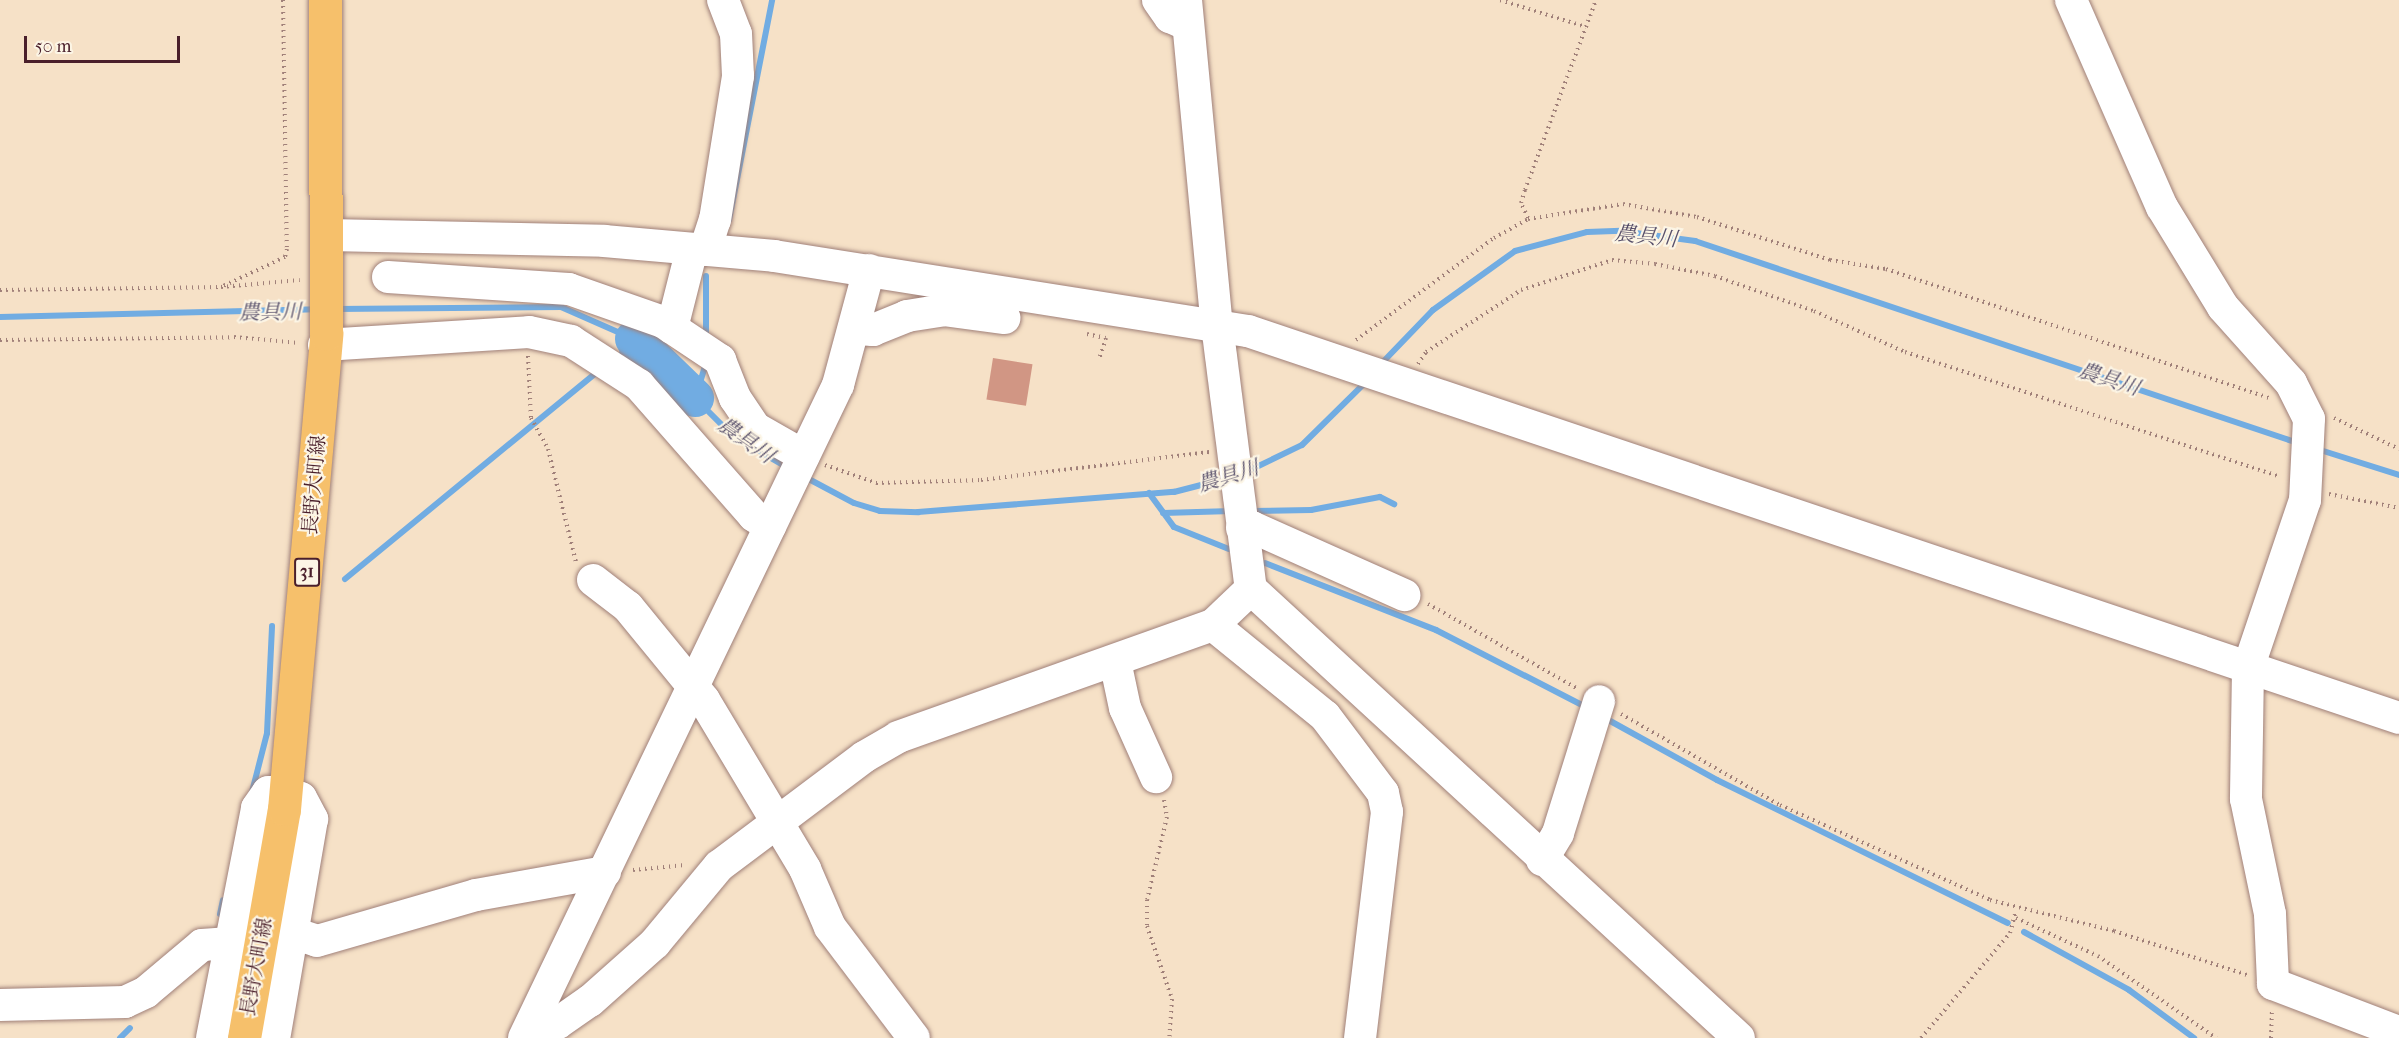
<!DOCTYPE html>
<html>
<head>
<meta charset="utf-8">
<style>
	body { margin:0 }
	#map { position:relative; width:2399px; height:1038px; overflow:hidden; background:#f6e1c7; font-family:"IM FELL French Canon","Noto Serif JP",serif }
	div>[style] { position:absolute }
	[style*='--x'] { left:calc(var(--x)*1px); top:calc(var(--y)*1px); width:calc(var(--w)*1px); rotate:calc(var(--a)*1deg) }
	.stream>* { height:6px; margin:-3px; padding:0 3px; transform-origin:3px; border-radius:3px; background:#71ace2 }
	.river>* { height:38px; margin:-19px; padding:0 19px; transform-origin:19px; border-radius:19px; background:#71ace2 }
	.building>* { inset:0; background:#d19684; transform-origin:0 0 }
	.path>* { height:4px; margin-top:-2px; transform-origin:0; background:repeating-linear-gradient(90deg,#a08079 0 1.5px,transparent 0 6px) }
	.roads { filter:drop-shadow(0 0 2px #a08079) drop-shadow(0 0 2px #a08079) }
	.minor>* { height:32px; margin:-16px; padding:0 16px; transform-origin:16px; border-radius:16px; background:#fff }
	.major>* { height:33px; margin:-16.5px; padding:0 16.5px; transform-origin:16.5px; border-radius:16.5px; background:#f6c06b }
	span { translate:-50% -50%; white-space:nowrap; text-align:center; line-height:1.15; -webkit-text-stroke:4.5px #fcf5e5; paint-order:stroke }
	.shield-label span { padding:2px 4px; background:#fcf5e5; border:2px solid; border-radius:4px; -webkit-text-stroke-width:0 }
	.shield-label { font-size:18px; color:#4a1f2b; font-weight:700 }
	.street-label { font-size:20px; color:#4a1f2b }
	.water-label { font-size:21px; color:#58506b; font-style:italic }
	.scale { position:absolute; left:24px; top:36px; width:156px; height:27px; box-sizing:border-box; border:3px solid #4a1f2b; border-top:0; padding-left:8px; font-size:18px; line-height:21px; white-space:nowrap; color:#4a1f2b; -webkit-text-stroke:4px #fcf5e5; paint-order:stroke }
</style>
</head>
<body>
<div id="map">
	<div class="stream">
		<i style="--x:729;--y:220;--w:224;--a:-78.9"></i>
		<i style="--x:336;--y:309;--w:225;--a:-0.5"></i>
		<i style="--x:561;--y:307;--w:80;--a:23.7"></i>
		<i style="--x:634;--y:339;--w:18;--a:131"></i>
		<i style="--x:0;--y:317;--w:317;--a:-1.4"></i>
		<i style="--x:706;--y:338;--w:62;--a:-90"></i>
		<i style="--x:706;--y:363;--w:37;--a:107"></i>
		<i style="--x:695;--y:398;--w:52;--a:45"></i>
		<i style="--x:732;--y:435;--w:65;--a:30.5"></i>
		<i style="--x:1380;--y:365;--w:76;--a:-46.1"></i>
		<i style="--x:1433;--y:310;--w:101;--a:-35.7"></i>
		<i style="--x:1515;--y:251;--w:74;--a:-14.8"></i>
		<i style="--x:1587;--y:232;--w:34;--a:-2"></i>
		<i style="--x:1621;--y:231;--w:75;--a:7.7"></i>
		<i style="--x:1695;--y:241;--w:636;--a:18.52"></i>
		<i style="--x:2317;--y:449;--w:86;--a:17.6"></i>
		<i style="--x:1244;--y:473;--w:64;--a:-25.8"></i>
		<i style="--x:1302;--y:445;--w:93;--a:-44.6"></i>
		<i style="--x:805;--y:477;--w:55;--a:28"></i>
		<i style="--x:854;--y:503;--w:27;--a:17"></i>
		<i style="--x:880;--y:511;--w:38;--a:2"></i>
		<i style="--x:918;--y:512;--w:257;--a:-4.5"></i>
		<i style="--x:1174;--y:492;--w:56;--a:-14.5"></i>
		<i style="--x:1149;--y:493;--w:42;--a:53.7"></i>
		<i style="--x:1174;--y:527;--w:59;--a:21.8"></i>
		<i style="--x:1251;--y:511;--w:60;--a:-1"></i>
		<i style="--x:1311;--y:510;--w:70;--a:-10.7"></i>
		<i style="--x:1380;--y:497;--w:16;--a:27"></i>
		<i style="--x:1163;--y:513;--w:69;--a:-1.7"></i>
		<i style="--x:1265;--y:563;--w:184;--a:21.4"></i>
		<i style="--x:1436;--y:630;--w:169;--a:27.2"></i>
		<i style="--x:345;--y:579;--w:328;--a:-39.4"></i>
		<i style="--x:1603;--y:717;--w:130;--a:28.9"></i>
		<i style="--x:1717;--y:780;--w:324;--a:26.2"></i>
		<i style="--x:252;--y:792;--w:61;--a:-75.7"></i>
		<i style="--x:267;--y:733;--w:107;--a:-87.3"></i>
		<i style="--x:220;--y:914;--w:14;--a:-78"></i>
		<i style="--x:2024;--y:932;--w:120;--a:28.9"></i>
		<i style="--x:2129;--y:990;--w:81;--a:36.4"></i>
		<i style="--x:120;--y:1038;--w:14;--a:-45"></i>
	</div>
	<div class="river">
		<i style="--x:634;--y:339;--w:85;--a:44"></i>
	</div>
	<div class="building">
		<i style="left:993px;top:358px;width:40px;height:42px;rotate:9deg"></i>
	</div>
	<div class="path">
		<i style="--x:283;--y:0;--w:249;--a:89.1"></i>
		<i style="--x:287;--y:249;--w:8;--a:104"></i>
		<i style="--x:285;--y:257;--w:71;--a:154.9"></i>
		<i style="--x:221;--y:287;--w:79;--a:-5.1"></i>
		<i style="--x:1500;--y:0;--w:90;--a:17.4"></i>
		<i style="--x:1528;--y:218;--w:17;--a:-115"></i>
		<i style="--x:1521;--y:203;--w:14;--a:-73"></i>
		<i style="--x:1525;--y:190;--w:203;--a:-69.5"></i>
		<i style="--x:0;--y:290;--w:221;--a:-0.8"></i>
		<i style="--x:1087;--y:334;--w:19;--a:12"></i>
		<i style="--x:1106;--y:338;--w:23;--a:108"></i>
		<i style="--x:0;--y:340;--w:234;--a:-0.7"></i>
		<i style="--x:234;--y:337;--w:65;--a:5.3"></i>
		<i style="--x:1356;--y:340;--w:172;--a:-36.5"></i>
		<i style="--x:1494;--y:238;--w:39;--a:-29"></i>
		<i style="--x:1528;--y:219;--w:96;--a:-9"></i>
		<i style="--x:1623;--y:204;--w:75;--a:10"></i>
		<i style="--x:1697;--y:217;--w:140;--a:17.9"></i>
		<i style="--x:1830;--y:260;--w:57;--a:9.1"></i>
		<i style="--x:1886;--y:269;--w:404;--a:18.6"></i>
		<i style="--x:528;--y:356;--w:62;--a:87.2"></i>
		<i style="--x:531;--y:418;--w:35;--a:61"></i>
		<i style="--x:548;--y:449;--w:116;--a:76.1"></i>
		<i style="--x:1418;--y:364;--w:14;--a:-56"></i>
		<i style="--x:1426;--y:352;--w:113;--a:-33.1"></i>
		<i style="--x:1521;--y:290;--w:96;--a:-18.2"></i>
		<i style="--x:1612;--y:260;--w:43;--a:5.3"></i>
		<i style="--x:1655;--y:264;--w:61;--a:11.3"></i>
		<i style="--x:1715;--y:276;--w:105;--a:19.5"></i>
		<i style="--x:1814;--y:311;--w:100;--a:24.3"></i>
		<i style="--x:1905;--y:352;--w:395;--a:18.4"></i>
		<i style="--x:2334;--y:418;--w:72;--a:25.5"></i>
		<i style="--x:825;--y:465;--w:54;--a:19.4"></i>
		<i style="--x:876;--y:483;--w:105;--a:-1.6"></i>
		<i style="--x:981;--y:480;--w:230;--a:-7"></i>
		<i style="--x:2329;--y:494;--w:71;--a:11.3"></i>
		<i style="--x:1428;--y:604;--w:172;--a:29.5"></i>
		<i style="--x:1621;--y:714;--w:183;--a:29.8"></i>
		<i style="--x:1780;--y:805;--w:230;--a:24.3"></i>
		<i style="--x:1990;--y:900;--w:128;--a:14"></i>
		<i style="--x:2114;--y:931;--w:140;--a:18.3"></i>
		<i style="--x:1164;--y:800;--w:17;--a:80"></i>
		<i style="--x:1167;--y:817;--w:85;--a:103.5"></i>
		<i style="--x:1147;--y:900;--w:26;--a:90"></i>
		<i style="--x:1147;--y:926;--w:77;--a:71.1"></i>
		<i style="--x:1172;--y:999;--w:39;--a:94"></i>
		<i style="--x:633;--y:870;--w:52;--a:-5.5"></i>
		<i style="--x:2016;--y:918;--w:90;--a:24.9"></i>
		<i style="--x:2098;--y:956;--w:144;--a:34.8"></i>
		<i style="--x:1921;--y:1038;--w:138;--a:-49.7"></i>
		<i style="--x:2010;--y:933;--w:23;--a:-75"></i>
		<i style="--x:2271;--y:1038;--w:29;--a:-88"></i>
	</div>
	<div class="roads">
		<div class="minor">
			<i style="--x:1158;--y:0;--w:21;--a:55"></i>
			<i style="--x:1170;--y:17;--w:17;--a:24"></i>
			<i style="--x:1186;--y:0;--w:326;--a:84.6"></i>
			<i style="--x:1217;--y:325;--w:266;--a:82.7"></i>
			<i style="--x:1251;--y:589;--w:663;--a:42.62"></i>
			<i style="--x:2071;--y:0;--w:226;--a:66.3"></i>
			<i style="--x:2162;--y:207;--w:117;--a:58.6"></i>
			<i style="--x:2223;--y:307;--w:102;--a:48.2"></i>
			<i style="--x:2291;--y:383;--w:40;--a:63.4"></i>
			<i style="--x:2309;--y:419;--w:81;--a:92.8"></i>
			<i style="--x:2305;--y:500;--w:177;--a:108.7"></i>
			<i style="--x:2248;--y:668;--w:131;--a:90.9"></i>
			<i style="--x:2246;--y:799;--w:117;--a:78.2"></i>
			<i style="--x:2270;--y:914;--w:70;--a:87.5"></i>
			<i style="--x:2273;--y:984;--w:135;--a:20.9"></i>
			<i style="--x:328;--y:235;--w:276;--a:1.2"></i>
			<i style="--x:604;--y:241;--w:171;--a:5"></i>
			<i style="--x:774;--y:256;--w:480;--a:9"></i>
			<i style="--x:1248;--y:331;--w:1214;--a:18.58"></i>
			<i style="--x:705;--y:250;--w:32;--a:-72"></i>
			<i style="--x:715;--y:220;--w:146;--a:-80.9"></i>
			<i style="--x:738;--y:76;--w:42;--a:-92.7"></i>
			<i style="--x:736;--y:34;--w:36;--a:-111"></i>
			<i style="--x:388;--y:277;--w:181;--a:3.8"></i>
			<i style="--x:569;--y:289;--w:100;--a:19.3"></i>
			<i style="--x:663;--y:322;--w:69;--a:33.7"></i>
			<i style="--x:720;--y:360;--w:41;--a:68.5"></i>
			<i style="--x:735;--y:398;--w:36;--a:56"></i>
			<i style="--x:755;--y:428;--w:56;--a:29.7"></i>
			<i style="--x:672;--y:328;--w:81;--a:-75.8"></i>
			<i style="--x:857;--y:329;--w:16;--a:4"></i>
			<i style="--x:873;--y:330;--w:37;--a:-22"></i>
			<i style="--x:907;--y:316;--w:36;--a:-9"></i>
			<i style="--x:943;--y:310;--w:62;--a:7.5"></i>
			<i style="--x:324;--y:345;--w:205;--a:-3.6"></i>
			<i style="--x:529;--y:332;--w:43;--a:12.1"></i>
			<i style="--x:571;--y:341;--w:81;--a:32.9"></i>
			<i style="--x:639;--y:385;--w:174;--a:48.7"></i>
			<i style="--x:754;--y:516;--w:19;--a:32"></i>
			<i style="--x:1242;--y:528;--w:10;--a:-6"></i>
			<i style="--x:1252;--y:527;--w:167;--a:24.1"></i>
			<i style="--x:593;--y:580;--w:44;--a:37.6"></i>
			<i style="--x:628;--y:607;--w:120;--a:50.7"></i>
			<i style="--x:704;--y:700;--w:197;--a:59.1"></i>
			<i style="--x:805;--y:869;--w:63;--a:66.7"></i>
			<i style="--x:830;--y:927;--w:139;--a:52.9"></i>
			<i style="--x:1213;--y:625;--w:144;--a:39.1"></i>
			<i style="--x:1325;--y:716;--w:96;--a:53"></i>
			<i style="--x:1383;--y:793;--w:19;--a:78"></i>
			<i style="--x:1387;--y:812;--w:228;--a:96.8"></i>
			<i style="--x:1115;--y:661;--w:48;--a:78"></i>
			<i style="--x:1125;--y:708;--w:76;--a:65.8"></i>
			<i style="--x:1542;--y:860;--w:31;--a:-59"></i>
			<i style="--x:1558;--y:833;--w:138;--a:-72.7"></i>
			<i style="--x:293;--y:933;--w:25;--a:18"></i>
			<i style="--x:317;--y:941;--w:166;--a:-16.1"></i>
			<i style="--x:476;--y:895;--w:131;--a:-10.1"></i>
			<i style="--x:0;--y:1005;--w:125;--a:-1.4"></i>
			<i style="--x:125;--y:1002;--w:23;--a:-25"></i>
			<i style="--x:146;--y:992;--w:73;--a:-40"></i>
			<i style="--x:202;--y:945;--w:28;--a:-4"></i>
			<i style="--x:529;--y:1032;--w:30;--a:-17"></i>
			<i style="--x:558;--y:1023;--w:39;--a:-35"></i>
			<i style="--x:590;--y:1001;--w:87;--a:-41.7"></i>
			<i style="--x:655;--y:943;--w:100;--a:-50.3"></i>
			<i style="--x:719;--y:866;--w:181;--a:-36.9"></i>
			<i style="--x:864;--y:757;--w:39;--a:-30"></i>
			<i style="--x:898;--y:737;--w:334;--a:-19.6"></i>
			<i style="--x:1213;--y:625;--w:52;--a:-43.5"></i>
			<i style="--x:212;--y:1038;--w:234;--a:-78.9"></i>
			<i style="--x:257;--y:808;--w:19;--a:-55"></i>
			<i style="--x:268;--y:792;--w:17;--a:0"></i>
			<i style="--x:285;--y:792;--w:17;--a:21"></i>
			<i style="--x:301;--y:798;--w:24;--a:62"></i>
			<i style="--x:312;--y:819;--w:222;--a:99.8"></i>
			<i style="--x:524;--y:1038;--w:725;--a:-64.32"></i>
			<i style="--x:838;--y:385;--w:119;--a:-74.9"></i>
		</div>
		<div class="major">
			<i style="--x:244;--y:1038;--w:232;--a:-80.1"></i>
			<i style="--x:284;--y:809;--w:477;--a:-84.9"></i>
			<i style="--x:326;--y:334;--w:334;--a:-90.2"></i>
		</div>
	</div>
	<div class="shield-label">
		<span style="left:307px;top:572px">31</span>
	</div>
	<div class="street-label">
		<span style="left:314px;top:485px;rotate:-85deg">長野大町線</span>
		<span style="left:256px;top:967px;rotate:-80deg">長野大町線</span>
	</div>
	<div class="water-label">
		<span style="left:1646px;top:236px;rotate:6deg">農具川</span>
		<span style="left:270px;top:312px;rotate:-1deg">農具川</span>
		<span style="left:2109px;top:379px;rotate:18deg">農具川</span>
		<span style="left:746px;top:440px;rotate:35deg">農具川</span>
		<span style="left:1228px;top:476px;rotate:-17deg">農具川</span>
	</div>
	<div class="scale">50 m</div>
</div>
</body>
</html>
